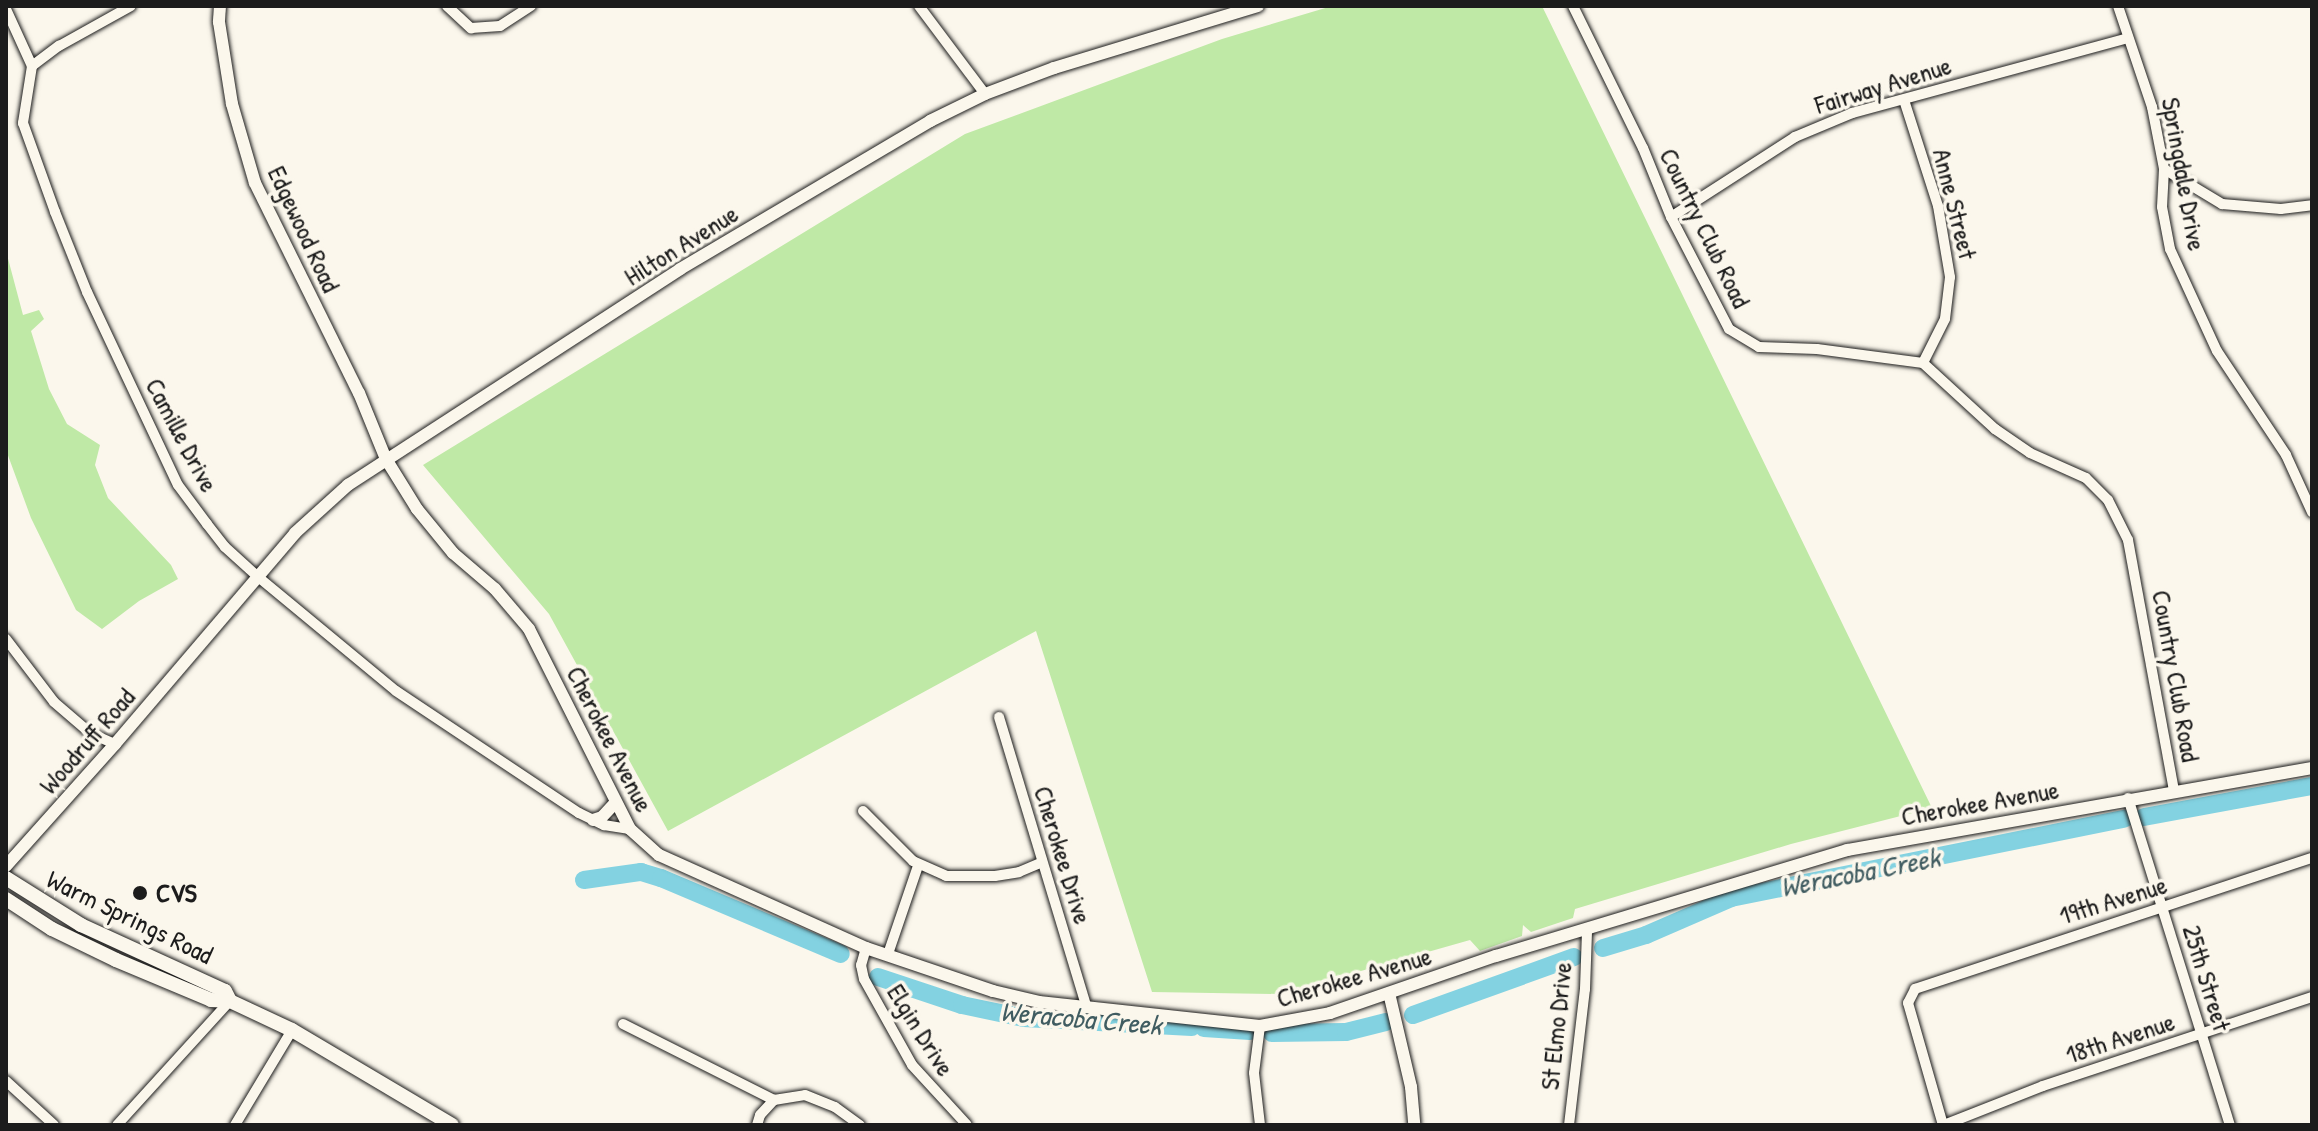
<!DOCTYPE html>
<html>
<head>
<meta charset="utf-8">
<style>
	body { margin:0 }
	#map { position:relative; width:2318px; height:1131px; overflow:hidden; background:#fbf7ec; font-family:"Patrick Hand",sans-serif }
	div>[style] { position:absolute }
	[style*='--x'] { left:calc(var(--x)*1px); top:calc(var(--y)*1px); width:calc(var(--w)*1px); rotate:calc(var(--a)*1deg) }
	.green>* { inset:0; background:#bfe9a6 }
	.river>* { height:18px; margin:-9px; padding:0 9px; transform-origin:9px; border-radius:9px; background:#83d2e1 }
	.roads { filter:drop-shadow(0 0 2px #1c1c1c) drop-shadow(0 0 2px #1c1c1c) }
	.minor>* { height:10px; margin:-5px; padding:0 5px; transform-origin:5px; border-radius:5px; background:#fbf7ec }
	.tertiary>* { height:12px; margin:-6px; padding:0 6px; transform-origin:6px; border-radius:6px; background:#fbf7ec }
	.secondary>* { height:14px; margin:-7px; padding:0 7px; transform-origin:7px; border-radius:7px; background:#fbf7ec }
	.dots>* { width:22px; height:22px; translate:-50% -50%; box-sizing:border-box; border:4px solid #fbf7ec; border-radius:50% }
	span { translate:-50% -50%; white-space:nowrap; text-align:center; line-height:1.15; -webkit-text-stroke:7px #fbf7ec; paint-order:stroke }
	.street-label { font-size:26px; color:#1c1c1c }
	.poi-label { font-size:26px; color:#1c1c1c; font-weight:700 }
	.left { translate:0 -50%; text-align:left }
	.water-label { font-size:28px; color:#405c61; font-style:italic }
	.frame { position:absolute; inset:0; border:8px solid #1c1c1c; pointer-events:none }
</style>
</head>
<body>
<div id="map">
	<div class="green">
		<i style="clip-path:polygon(1332px 6px,1542px 6px,1932px 808px,1791px 844px,1575px 909px,1573px 918px,1531px 932px,1523px 925px,1522px 936px,1480px 951px,1470px 940px,1280px 994px,1152px 992px,1036px 631px,668px 831px,549px 614px,423px 465px,965px 134px,1222px 39px)"></i>
		<i style="clip-path:polygon(6px 251px,23px 315px,39px 310px,44px 319px,31px 331px,49px 389px,67px 424px,100px 445px,95px 465px,108px 498px,171px 565px,178px 579px,139px 601px,102px 629px,76px 610px,31px 518px,6px 450px)"></i>
	</div>
	<div class="river">
		<i style="--x:2144;--y:817;--w:171;--a:-10.5"></i>
		<i style="--x:584;--y:880;--w:58;--a:-8"></i>
		<i style="--x:641;--y:872;--w:21;--a:17"></i>
		<i style="--x:661;--y:878;--w:195;--a:22.9"></i>
		<i style="--x:1603;--y:948;--w:45;--a:-16.8"></i>
		<i style="--x:1646;--y:935;--w:93;--a:-23.5"></i>
		<i style="--x:1731;--y:898;--w:401;--a:-11.4"></i>
		<i style="--x:878;--y:977;--w:89;--a:18.4"></i>
		<i style="--x:962;--y:1005;--w:63;--a:11.8"></i>
		<i style="--x:1024;--y:1018;--w:168;--a:3.1"></i>
		<i style="--x:1413;--y:1015;--w:171;--a:-19.8"></i>
		<i style="--x:1204;--y:1028;--w:46;--a:3.7"></i>
		<i style="--x:1272;--y:1033;--w:74;--a:-0.8"></i>
		<i style="--x:1346;--y:1032;--w:41;--a:-14"></i>
	</div>
	<div class="roads">
		<div class="minor">
			<i style="--x:447;--y:6;--w:33;--a:43"></i>
			<i style="--x:471;--y:28;--w:29;--a:-4"></i>
			<i style="--x:500;--y:26;--w:37;--a:-33"></i>
			<i style="--x:919;--y:6;--w:110;--a:53.1"></i>
			<i style="--x:1573;--y:6;--w:158;--a:63.8"></i>
			<i style="--x:1643;--y:148;--w:74;--a:67.9"></i>
			<i style="--x:1671;--y:217;--w:126;--a:62.6"></i>
			<i style="--x:1729;--y:329;--w:35;--a:31"></i>
			<i style="--x:1759;--y:347;--w:58;--a:2"></i>
			<i style="--x:1817;--y:349;--w:107;--a:7.5"></i>
			<i style="--x:1923;--y:363;--w:98;--a:42.5"></i>
			<i style="--x:1995;--y:429;--w:42;--a:34.4"></i>
			<i style="--x:2030;--y:453;--w:61;--a:24.1"></i>
			<i style="--x:2086;--y:478;--w:31;--a:45"></i>
			<i style="--x:2108;--y:500;--w:45;--a:63.4"></i>
			<i style="--x:2128;--y:540;--w:255;--a:79.6"></i>
			<i style="--x:2118;--y:6;--w:107;--a:71.4"></i>
			<i style="--x:2152;--y:107;--w:63;--a:79"></i>
			<i style="--x:2164;--y:169;--w:38;--a:93"></i>
			<i style="--x:2162;--y:207;--w:43;--a:79.2"></i>
			<i style="--x:2170;--y:249;--w:112;--a:65.3"></i>
			<i style="--x:2217;--y:351;--w:125;--a:56.4"></i>
			<i style="--x:2286;--y:455;--w:63;--a:65.5"></i>
			<i style="--x:6;--y:9;--w:63;--a:65.5"></i>
			<i style="--x:32;--y:66;--w:58;--a:99"></i>
			<i style="--x:23;--y:123;--w:95;--a:70.2"></i>
			<i style="--x:55;--y:212;--w:86;--a:68.2"></i>
			<i style="--x:87;--y:292;--w:213;--a:64.8"></i>
			<i style="--x:178;--y:485;--w:49;--a:53.4"></i>
			<i style="--x:207;--y:524;--w:29;--a:52"></i>
			<i style="--x:225;--y:547;--w:43;--a:42.2"></i>
			<i style="--x:257;--y:576;--w:180;--a:39.6"></i>
			<i style="--x:396;--y:691;--w:220;--a:33.7"></i>
			<i style="--x:579;--y:813;--w:28;--a:26"></i>
			<i style="--x:604;--y:825;--w:26;--a:9"></i>
			<i style="--x:32;--y:66;--w:34;--a:-37"></i>
			<i style="--x:59;--y:46;--w:82;--a:-29.1"></i>
			<i style="--x:1904;--y:100;--w:111;--a:72.2"></i>
			<i style="--x:1938;--y:206;--w:72;--a:80.4"></i>
			<i style="--x:1950;--y:277;--w:42;--a:96.8"></i>
			<i style="--x:1945;--y:319;--w:49;--a:116.6"></i>
			<i style="--x:2164;--y:169;--w:68;--a:31.1"></i>
			<i style="--x:2222;--y:204;--w:59;--a:4.8"></i>
			<i style="--x:2281;--y:209;--w:31;--a:-7"></i>
			<i style="--x:1671;--y:217;--w:148;--a:-32.8"></i>
			<i style="--x:1795;--y:137;--w:62;--a:-22.8"></i>
			<i style="--x:1852;--y:113;--w:286;--a:-15.2"></i>
			<i style="--x:6;--y:639;--w:79;--a:52.7"></i>
			<i style="--x:54;--y:702;--w:48;--a:40.7"></i>
			<i style="--x:90;--y:733;--w:27;--a:24"></i>
			<i style="--x:999;--y:717;--w:302;--a:73.2"></i>
			<i style="--x:2128;--y:798;--w:343;--a:72.7"></i>
			<i style="--x:863;--y:811;--w:71;--a:45"></i>
			<i style="--x:913;--y:861;--w:36;--a:24"></i>
			<i style="--x:946;--y:876;--w:49;--a:0"></i>
			<i style="--x:995;--y:876;--w:24;--a:-9"></i>
			<i style="--x:1019;--y:872;--w:25;--a:-23"></i>
			<i style="--x:866;--y:948;--w:18;--a:106"></i>
			<i style="--x:861;--y:965;--w:14;--a:78"></i>
			<i style="--x:864;--y:979;--w:98;--a:60.8"></i>
			<i style="--x:912;--y:1065;--w:81;--a:47.5"></i>
			<i style="--x:888;--y:954;--w:93;--a:-71.2"></i>
			<i style="--x:623;--y:1024;--w:169;--a:26.7"></i>
			<i style="--x:1260;--y:1026;--w:47;--a:97.3"></i>
			<i style="--x:1254;--y:1073;--w:52;--a:83.4"></i>
			<i style="--x:6;--y:1081;--w:65;--a:42.5"></i>
			<i style="--x:117;--y:1125;--w:168;--a:-47.7"></i>
			<i style="--x:235;--y:1125;--w:111;--a:-59"></i>
			<i style="--x:757;--y:1125;--w:10;--a:-73"></i>
			<i style="--x:760;--y:1115;--w:21;--a:-47"></i>
			<i style="--x:774;--y:1100;--w:31;--a:-9"></i>
			<i style="--x:805;--y:1095;--w:32;--a:22"></i>
			<i style="--x:835;--y:1107;--w:31;--a:36"></i>
			<i style="--x:1569;--y:1125;--w:137;--a:-83.3"></i>
			<i style="--x:1585;--y:989;--w:58;--a:-88"></i>
			<i style="--x:1943;--y:1125;--w:127;--a:-106"></i>
			<i style="--x:1908;--y:1003;--w:16;--a:-63"></i>
			<i style="--x:1915;--y:989;--w:418;--a:-18.3"></i>
			<i style="--x:1944;--y:1125;--w:106;--a:-21.5"></i>
			<i style="--x:2043;--y:1086;--w:283;--a:-18.3"></i>
		</div>
		<div class="tertiary">
			<i style="--x:220;--y:6;--w:16;--a:94"></i>
			<i style="--x:219;--y:22;--w:83;--a:81"></i>
			<i style="--x:232;--y:104;--w:82;--a:73.8"></i>
			<i style="--x:255;--y:183;--w:234;--a:63.7"></i>
			<i style="--x:359;--y:393;--w:71;--a:67.8"></i>
			<i style="--x:386;--y:459;--w:59;--a:58.2"></i>
			<i style="--x:417;--y:509;--w:57;--a:50.7"></i>
			<i style="--x:453;--y:553;--w:55;--a:40.6"></i>
			<i style="--x:495;--y:589;--w:52;--a:49.6"></i>
			<i style="--x:529;--y:629;--w:224;--a:63.2"></i>
			<i style="--x:630;--y:829;--w:39;--a:42"></i>
			<i style="--x:659;--y:855;--w:227;--a:24.2"></i>
			<i style="--x:866;--y:948;--w:134;--a:18.7"></i>
			<i style="--x:993;--y:991;--w:47;--a:13.4"></i>
			<i style="--x:1039;--y:1002;--w:222;--a:6.2"></i>
			<i style="--x:1260;--y:1026;--w:71;--a:-10.5"></i>
			<i style="--x:1330;--y:1013;--w:176;--a:-19"></i>
			<i style="--x:1496;--y:956;--w:367;--a:-16.8"></i>
			<i style="--x:1847;--y:850;--w:472;--a:-10"></i>
			<i style="--x:593;--y:820;--w:9;--a:-18"></i>
			<i style="--x:602;--y:817;--w:19;--a:-47"></i>
			<i style="--x:6;--y:866;--w:164;--a:-48.2"></i>
			<i style="--x:115;--y:744;--w:277;--a:-49.5"></i>
			<i style="--x:295;--y:533;--w:72;--a:-42.2"></i>
			<i style="--x:348;--y:485;--w:396;--a:-33"></i>
			<i style="--x:680;--y:269;--w:291;--a:-30.6"></i>
			<i style="--x:930;--y:121;--w:61;--a:-26.1"></i>
			<i style="--x:985;--y:94;--w:74;--a:-20.6"></i>
			<i style="--x:1054;--y:68;--w:213;--a:-16.9"></i>
			<i style="--x:1389;--y:993;--w:97;--a:76.8"></i>
			<i style="--x:1411;--y:1087;--w:38;--a:85"></i>
		</div>
		<div class="secondary">
			<i style="--x:6;--y:878;--w:89;--a:32.1"></i>
			<i style="--x:81;--y:925;--w:158;--a:24.6"></i>
			<i style="--x:225;--y:991;--w:11;--a:63"></i>
			<i style="--x:6;--y:899;--w:55;--a:33.1"></i>
			<i style="--x:52;--y:929;--w:71;--a:25.8"></i>
			<i style="--x:116;--y:960;--w:103;--a:22.8"></i>
			<i style="--x:211;--y:1000;--w:19;--a:3"></i>
			<i style="--x:230;--y:1001;--w:68;--a:25.1"></i>
			<i style="--x:292;--y:1030;--w:186;--a:30.7"></i>
		</div>
	</div>
	<div class="dots">
		<i style="left:140px;top:893px;background:#1c1c1c"></i>
	</div>
	<div class="street-label">
		<span style="left:1883px;top:85px;rotate:-17deg">Fairway Avenue</span>
		<span style="left:2184px;top:174px;rotate:80deg">Springdale Drive</span>
		<span style="left:1955px;top:204px;rotate:76deg">Anne Street</span>
		<span style="left:1705px;top:228px;rotate:64deg">Country Club Road</span>
		<span style="left:304px;top:229px;rotate:65deg">Edgewood Road</span>
		<span style="left:681px;top:245px;rotate:-32deg">Hilton Avenue</span>
		<span style="left:182px;top:435px;rotate:62deg">Camille Drive</span>
		<span style="left:2176px;top:676px;rotate:80deg">Country Club Road</span>
		<span style="left:610px;top:739px;rotate:63deg">Cherokee Avenue</span>
		<span style="left:87px;top:741px;rotate:-49deg">Woodruff Road</span>
		<span style="left:1980px;top:803px;rotate:-10deg">Cherokee Avenue</span>
		<span style="left:1063px;top:855px;rotate:73deg">Cherokee Drive</span>
		<span style="left:2113px;top:900px;rotate:-17deg">19th Avenue</span>
		<span style="left:130px;top:917px;rotate:26deg">Warm Springs Road</span>
		<span style="left:1354px;top:977px;rotate:-16deg">Cherokee Avenue</span>
		<span style="left:2207px;top:978px;rotate:73deg">25th Street</span>
		<span style="left:1556px;top:1026px;rotate:-84deg">St Elmo Drive</span>
		<span style="left:921px;top:1030px;rotate:58deg">Elgin Drive</span>
		<span style="left:2120px;top:1038px;rotate:-18deg">18th Avenue</span>
	</div>
	<div class="poi-label">
		<span class="left" style="left:156px;top:893px">CVS</span>
	</div>
	<div class="water-label">
		<span style="left:1860px;top:872px;rotate:-11deg">Weracoba Creek</span>
		<span style="left:1081px;top:1018px;rotate:5deg">Weracoba Creek</span>
	</div>
	<div class="frame"></div>
</div>
</body>
</html>
